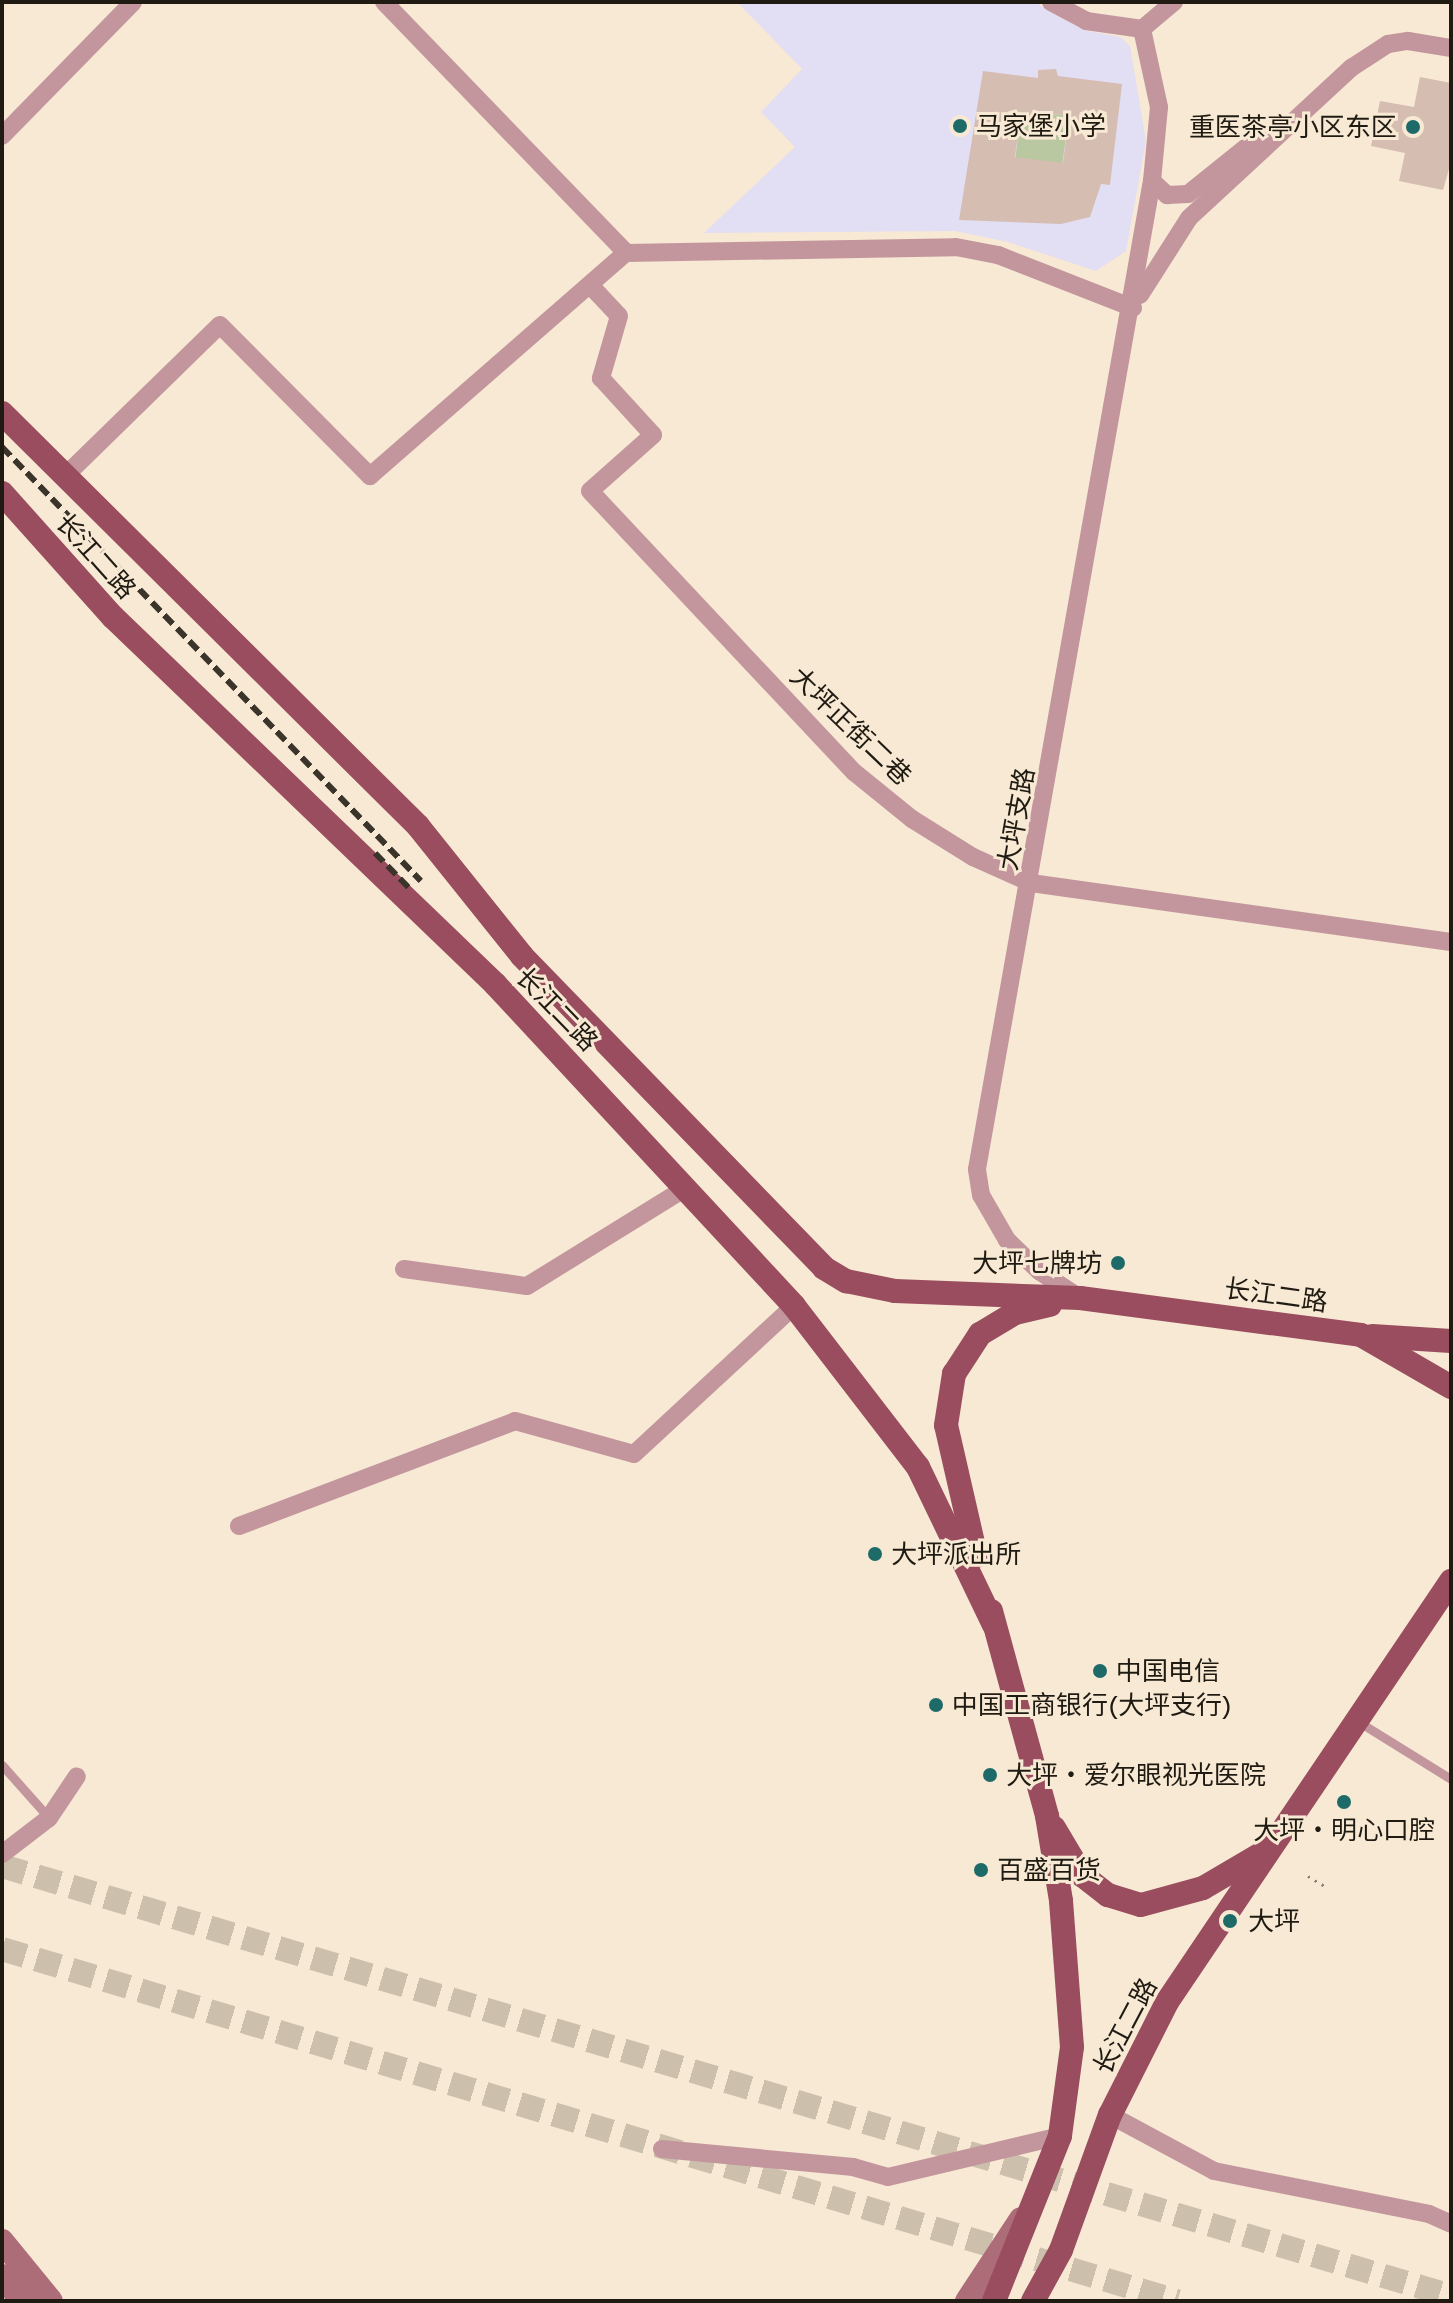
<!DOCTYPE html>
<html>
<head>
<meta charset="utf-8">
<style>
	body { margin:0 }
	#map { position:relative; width:1453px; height:2303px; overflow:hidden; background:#f7e9d3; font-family:"Golos Text","Noto Sans SC",sans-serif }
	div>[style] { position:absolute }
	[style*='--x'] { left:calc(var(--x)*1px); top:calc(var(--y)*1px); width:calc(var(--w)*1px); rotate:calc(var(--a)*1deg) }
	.education>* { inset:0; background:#e2def4 }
	.green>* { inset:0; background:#b9c8a0 }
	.building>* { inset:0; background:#d6bdb1 }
	.highway-tunnel>* { height:24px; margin-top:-12px; transform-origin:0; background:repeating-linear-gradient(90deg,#ccc0ac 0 24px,transparent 0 36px) }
	.path>* { height:3px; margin-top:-1.5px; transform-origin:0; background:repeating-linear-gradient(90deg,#8a8172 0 2px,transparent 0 8px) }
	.lane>* { height:9px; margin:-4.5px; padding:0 4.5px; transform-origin:4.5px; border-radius:4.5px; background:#c3969e }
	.street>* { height:18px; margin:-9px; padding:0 9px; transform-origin:9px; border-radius:9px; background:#c3969e }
	.secondary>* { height:24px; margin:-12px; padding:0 12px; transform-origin:12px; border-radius:12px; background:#ac6c78 }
	.primary>* { height:24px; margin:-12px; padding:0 12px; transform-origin:12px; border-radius:12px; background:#9a4d5e }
	.rail>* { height:6px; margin-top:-3px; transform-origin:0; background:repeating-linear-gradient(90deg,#3b342b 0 12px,transparent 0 18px) }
	.dots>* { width:22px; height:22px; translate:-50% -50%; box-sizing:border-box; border:4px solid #f7e9d3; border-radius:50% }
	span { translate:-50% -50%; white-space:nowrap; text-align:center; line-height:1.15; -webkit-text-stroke:6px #f7e9d3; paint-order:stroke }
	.poi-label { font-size:26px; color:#1f1a12 }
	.left { translate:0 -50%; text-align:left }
	.right { translate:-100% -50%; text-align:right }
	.street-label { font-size:26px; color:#1f1a12 }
	.frame { position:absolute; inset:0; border:4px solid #1f1a12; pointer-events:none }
</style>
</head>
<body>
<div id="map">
	<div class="education">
		<i style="clip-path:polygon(737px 2px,1034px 2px,1084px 30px,1120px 37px,1130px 46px,1146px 141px,1126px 251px,1096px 271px,1008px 242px,955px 231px,704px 233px,795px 147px,761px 112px,802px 69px)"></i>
	</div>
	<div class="green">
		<i style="clip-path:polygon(1069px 114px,1062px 167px,1054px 162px,1015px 162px,1020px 116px)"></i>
	</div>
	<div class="building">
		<i style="clip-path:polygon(evenodd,1056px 69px,1058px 76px,1122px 84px,1110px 185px,1101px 184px,1090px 217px,1061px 224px,959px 220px,983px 71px,1038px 78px,1038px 70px,1056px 69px,1069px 114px,1063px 163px,1015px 157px,1020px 116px,1069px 114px)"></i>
		<i style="clip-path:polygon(1420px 77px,1451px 83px,1451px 162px,1443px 190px,1399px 181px,1405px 153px,1371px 146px,1380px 101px,1414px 107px)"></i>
	</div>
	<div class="highway-tunnel">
		<i style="--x:2;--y:1866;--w:1511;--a:16.53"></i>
		<i style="--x:2;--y:1949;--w:1227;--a:16.68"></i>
	</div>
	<div class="path">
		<i style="--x:2;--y:367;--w:1;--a:0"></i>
		<i style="--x:1308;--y:1876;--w:21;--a:31"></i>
	</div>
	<div class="lane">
		<i style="--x:1359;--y:1722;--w:108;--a:31.8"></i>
		<i style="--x:2;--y:1765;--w:71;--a:48.4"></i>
	</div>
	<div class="street">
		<i style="--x:384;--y:2;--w:349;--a:46"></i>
		<i style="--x:1051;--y:2;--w:40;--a:28"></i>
		<i style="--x:1086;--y:21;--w:57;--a:8.1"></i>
		<i style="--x:1142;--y:29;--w:42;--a:-40.2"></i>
		<i style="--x:2;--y:136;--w:187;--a:-45.6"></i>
		<i style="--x:1152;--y:181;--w:21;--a:43"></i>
		<i style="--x:1167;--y:195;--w:21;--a:-3"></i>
		<i style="--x:1188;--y:194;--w:91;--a:-38.8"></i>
		<i style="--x:590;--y:285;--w:42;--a:46.9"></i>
		<i style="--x:619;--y:316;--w:65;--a:106.2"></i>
		<i style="--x:601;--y:378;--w:77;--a:47.6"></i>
		<i style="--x:653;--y:435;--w:84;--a:138.4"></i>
		<i style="--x:590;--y:491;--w:386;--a:46.8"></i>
		<i style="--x:854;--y:772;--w:75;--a:39"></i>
		<i style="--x:912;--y:819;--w:72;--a:31.9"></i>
		<i style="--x:973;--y:857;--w:64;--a:24.1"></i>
		<i style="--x:1031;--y:883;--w:424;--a:8"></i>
		<i style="--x:1140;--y:295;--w:91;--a:-57.5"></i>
		<i style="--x:1189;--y:218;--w:221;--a:-42.8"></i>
		<i style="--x:1351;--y:68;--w:44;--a:-33"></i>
		<i style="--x:1388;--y:44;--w:20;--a:-9"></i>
		<i style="--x:1408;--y:41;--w:44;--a:9.2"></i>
		<i style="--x:65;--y:476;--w:216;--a:-44.3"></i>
		<i style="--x:220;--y:325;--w:213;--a:45.2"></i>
		<i style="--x:370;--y:476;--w:340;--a:-41.1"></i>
		<i style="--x:626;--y:253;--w:330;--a:-1"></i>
		<i style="--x:956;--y:247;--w:43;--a:10.8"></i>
		<i style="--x:998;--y:255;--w:145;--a:21.4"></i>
		<i style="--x:404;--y:1269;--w:124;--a:7.9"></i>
		<i style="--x:527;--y:1286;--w:188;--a:-31.7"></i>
		<i style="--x:1080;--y:1298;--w:49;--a:-146.6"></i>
		<i style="--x:1039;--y:1271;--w:45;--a:-135.9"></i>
		<i style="--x:1007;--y:1240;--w:52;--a:-120"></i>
		<i style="--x:981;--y:1195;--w:26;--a:-99"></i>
		<i style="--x:977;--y:1169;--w:1003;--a:-79.96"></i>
		<i style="--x:1152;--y:181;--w:74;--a:-84.6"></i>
		<i style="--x:1159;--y:107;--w:80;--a:-102.3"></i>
		<i style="--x:239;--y:1526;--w:295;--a:-20.8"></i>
		<i style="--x:515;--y:1421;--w:123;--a:15.5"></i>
		<i style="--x:634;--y:1454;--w:218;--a:-42.8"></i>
		<i style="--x:2;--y:1854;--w:59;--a:-37.5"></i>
		<i style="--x:49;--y:1818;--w:50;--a:-56.3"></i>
		<i style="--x:1110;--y:2115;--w:118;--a:28.3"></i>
		<i style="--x:1214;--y:2171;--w:219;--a:11.3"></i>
		<i style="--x:1429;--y:2214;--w:24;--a:24"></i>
		<i style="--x:662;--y:2149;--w:192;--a:5.4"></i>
		<i style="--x:853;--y:2167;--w:36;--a:16"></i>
		<i style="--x:888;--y:2177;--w:177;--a:-13.4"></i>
	</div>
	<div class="secondary">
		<i style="--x:2;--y:2241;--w:77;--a:50.8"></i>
		<i style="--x:2;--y:2276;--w:32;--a:51"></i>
		<i style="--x:967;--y:2301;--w:98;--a:-56.6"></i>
	</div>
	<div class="primary">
		<i style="--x:2;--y:413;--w:586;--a:44.79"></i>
		<i style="--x:418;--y:826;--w:166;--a:51.3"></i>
		<i style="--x:522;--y:956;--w:434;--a:45.9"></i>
		<i style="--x:824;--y:1268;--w:26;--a:31"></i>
		<i style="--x:846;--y:1281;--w:50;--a:11.5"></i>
		<i style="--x:895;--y:1291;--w:185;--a:2.2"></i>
		<i style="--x:1080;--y:1298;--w:283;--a:7.5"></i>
		<i style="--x:1361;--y:1335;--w:104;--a:30"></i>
		<i style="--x:2;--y:493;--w:166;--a:48.2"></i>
		<i style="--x:113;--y:617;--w:530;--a:43.85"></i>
		<i style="--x:495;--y:984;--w:439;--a:47.1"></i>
		<i style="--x:794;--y:1306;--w:203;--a:52.4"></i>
		<i style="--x:918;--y:1467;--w:175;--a:64.3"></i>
		<i style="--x:1372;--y:1336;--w:79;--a:3.6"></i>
		<i style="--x:976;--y:1556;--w:134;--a:-102.9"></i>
		<i style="--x:946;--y:1425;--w:52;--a:-81.1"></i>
		<i style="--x:954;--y:1374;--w:48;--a:-57"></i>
		<i style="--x:980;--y:1334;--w:41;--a:-31"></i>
		<i style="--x:1015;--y:1313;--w:36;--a:-13"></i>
		<i style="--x:991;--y:1611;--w:213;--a:74.7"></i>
		<i style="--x:1047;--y:1816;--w:86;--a:80.6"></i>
		<i style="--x:1061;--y:1901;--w:146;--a:85.7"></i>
		<i style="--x:1072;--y:2047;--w:90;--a:97.7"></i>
		<i style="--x:1060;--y:2136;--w:178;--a:111.8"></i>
		<i style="--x:1054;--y:1828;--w:55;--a:59.2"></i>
		<i style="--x:1082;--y:1875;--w:33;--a:38"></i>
		<i style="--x:1108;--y:1895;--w:34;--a:17"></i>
		<i style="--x:1141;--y:1905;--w:64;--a:-15.3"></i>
		<i style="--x:1203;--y:1888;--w:73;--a:-30.4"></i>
		<i style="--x:1033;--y:2301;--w:58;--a:-61.2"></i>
		<i style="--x:1061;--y:2250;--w:144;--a:-70.1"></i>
		<i style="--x:1110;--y:2115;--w:127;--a:-63.2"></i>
		<i style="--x:1167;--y:2002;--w:508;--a:-56"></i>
	</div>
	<div class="rail">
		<i style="--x:2;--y:447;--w:603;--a:46.01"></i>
		<i style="--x:375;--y:853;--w:52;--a:45.8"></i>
	</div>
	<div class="dots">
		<i style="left:960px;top:126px;background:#1e6a68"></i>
		<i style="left:1413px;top:127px;background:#1e6a68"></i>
		<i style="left:1118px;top:1263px;background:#1e6a68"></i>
		<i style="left:875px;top:1554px;background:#1e6a68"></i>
		<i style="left:1100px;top:1671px;background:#1e6a68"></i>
		<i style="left:936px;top:1705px;background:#1e6a68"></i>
		<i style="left:990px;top:1775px;background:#1e6a68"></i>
		<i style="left:1344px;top:1802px;background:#1e6a68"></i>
		<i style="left:981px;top:1870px;background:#1e6a68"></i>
		<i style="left:1230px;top:1921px;background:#1e6a68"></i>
	</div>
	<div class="poi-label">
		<span class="left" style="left:976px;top:126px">马家堡小学</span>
		<span class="right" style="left:1397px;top:127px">重医茶亭小区东区</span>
		<span class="right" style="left:1102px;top:1263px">大坪七牌坊</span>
		<span class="left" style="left:891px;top:1554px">大坪派出所</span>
		<span class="left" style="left:1116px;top:1671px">中国电信</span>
		<span class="left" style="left:952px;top:1705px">中国工商银行(大坪支行)</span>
		<span class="left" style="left:1006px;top:1775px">大坪‧爱尔眼视光医院</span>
		<span style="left:1344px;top:1830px">大坪‧明心口腔</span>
		<span class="left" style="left:997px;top:1870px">百盛百货</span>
		<span class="left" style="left:1248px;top:1921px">大坪</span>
	</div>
	<div class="street-label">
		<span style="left:96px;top:556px;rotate:48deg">长江二路</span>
		<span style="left:851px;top:726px;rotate:44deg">大坪正街二巷</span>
		<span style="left:1016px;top:819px;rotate:-80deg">大坪支路</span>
		<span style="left:557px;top:1009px;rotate:46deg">长江二路</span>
		<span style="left:1276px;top:1295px;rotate:8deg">长江二路</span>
		<span style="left:1125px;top:2026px;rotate:-62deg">长江二路</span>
	</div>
	<div class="frame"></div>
</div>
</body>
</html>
